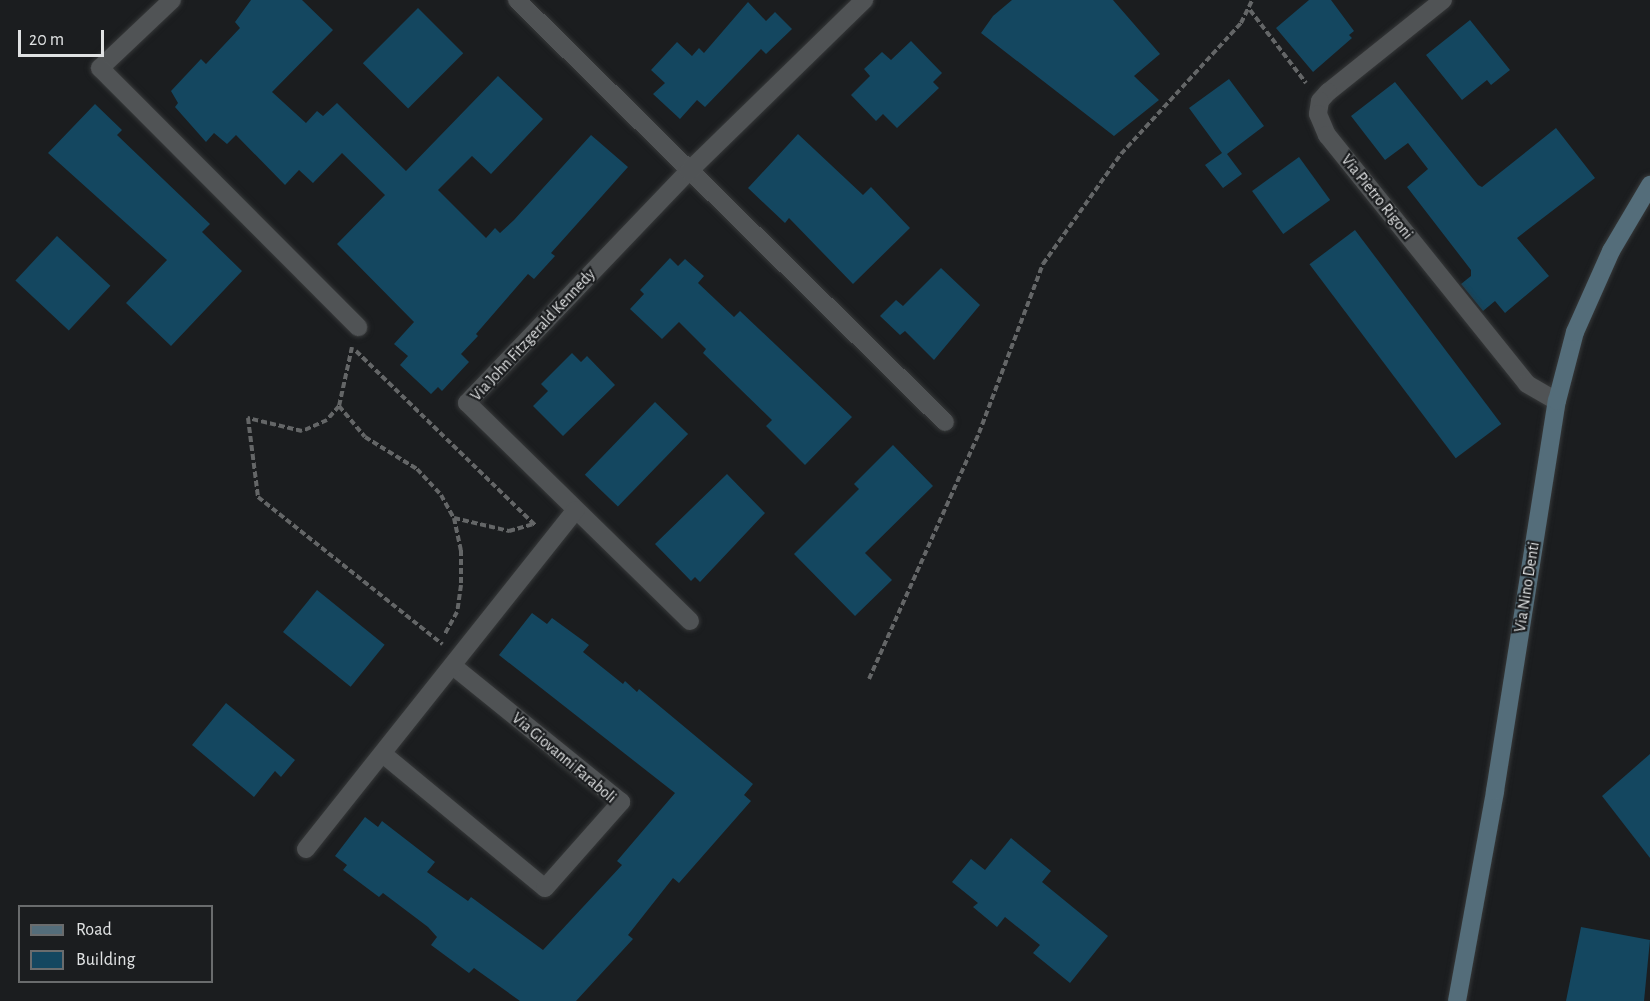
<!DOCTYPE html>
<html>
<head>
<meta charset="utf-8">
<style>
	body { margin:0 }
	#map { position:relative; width:1650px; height:1001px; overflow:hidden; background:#1b1d1f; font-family:"Alegreya Sans",sans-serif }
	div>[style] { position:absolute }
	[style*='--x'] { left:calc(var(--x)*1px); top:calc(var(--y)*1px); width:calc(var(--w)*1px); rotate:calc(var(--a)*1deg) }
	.building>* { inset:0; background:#144760; transform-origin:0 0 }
	.path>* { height:4px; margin-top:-2px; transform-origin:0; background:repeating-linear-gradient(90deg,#646667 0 6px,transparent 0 9px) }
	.roads { filter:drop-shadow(0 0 2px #363839) drop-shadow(0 0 2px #363839) }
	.street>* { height:18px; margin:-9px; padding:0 9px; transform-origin:9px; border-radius:9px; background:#505355 }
	.secondary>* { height:18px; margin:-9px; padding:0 9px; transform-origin:9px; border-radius:9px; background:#546d7a }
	span { translate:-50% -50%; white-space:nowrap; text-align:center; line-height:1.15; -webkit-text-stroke:4.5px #1b1d1f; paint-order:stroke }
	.street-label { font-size:16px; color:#e0e2e3 }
	.legend { position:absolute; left:18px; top:905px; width:195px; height:78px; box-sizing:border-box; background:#1b1d1f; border:2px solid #6a6c6d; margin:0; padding:8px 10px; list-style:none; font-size:18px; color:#e0e2e3 }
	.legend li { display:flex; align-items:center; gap:12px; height:30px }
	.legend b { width:30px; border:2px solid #6a6c6d }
	.scale { position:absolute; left:18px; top:30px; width:86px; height:27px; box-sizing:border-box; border:3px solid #e0e2e3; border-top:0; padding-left:8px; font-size:18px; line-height:21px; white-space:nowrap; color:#e0e2e3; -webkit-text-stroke:4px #1b1d1f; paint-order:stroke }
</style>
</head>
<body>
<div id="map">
	<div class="building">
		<i style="clip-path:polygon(251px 0,302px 0,333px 30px,272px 92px,306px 123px,317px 111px,323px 116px,337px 103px,406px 171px,498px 76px,543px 119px,491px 174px,472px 156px,438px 190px,486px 238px,495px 228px,500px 233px,514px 220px,591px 135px,628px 167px,551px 253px,555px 256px,534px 279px,528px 274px,476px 334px,478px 336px,461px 354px,469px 362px,442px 391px,438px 387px,431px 394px,400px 365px,408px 356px,394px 344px,414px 322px,337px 244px,385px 195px,342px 153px,313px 183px,299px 170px,285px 185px,236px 135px,227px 144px,214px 133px,206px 142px,175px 107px,178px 103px,171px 91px,201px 59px,206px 64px,240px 28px,235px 22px)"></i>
		<i style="clip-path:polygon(1012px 0,1113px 0,1160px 54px,1134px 76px,1159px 100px,1114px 136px,981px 33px,993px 16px)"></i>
		<i style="clip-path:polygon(1309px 0,1331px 0,1354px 31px,1349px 35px,1352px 38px,1313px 72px,1276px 28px)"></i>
		<i style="clip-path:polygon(748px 2px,766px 21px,775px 12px,792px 29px,766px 54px,761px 49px,705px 107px,697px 100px,680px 119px,653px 94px,665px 83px,651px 70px,677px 42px,692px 56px,699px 48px,704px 53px)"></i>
		<i style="left:418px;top:8px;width:64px;height:78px;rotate:45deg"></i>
		<i style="clip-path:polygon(1470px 20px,1510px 70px,1491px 85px,1487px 80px,1462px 100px,1426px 55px)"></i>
		<i style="clip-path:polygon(911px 41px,942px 73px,933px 82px,939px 88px,897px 128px,883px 114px,876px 121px,851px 95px,870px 76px,864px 69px,882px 52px,891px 60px)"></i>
		<i style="clip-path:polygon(1229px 79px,1264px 126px,1227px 154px,1242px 174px,1223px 188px,1205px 165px,1222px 153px,1189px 108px)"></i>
		<i style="clip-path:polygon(1395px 82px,1478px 185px,1482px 187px,1556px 128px,1595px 178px,1517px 238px,1549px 276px,1505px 313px,1495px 301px,1483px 311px,1461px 284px,1471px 276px,1471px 270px,1407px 187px,1428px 169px,1408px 143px,1385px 160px,1351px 116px)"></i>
		<i style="clip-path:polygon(95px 104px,122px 130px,117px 135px,210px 224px,202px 232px,242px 271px,171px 346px,126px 303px,167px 260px,48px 153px)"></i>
		<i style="clip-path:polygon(798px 134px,863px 195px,871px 187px,910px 228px,853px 284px,789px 218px,785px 223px,748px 188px)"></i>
		<i style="left:1299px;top:157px;width:53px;height:58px;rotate:54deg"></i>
		<i style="left:1355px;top:230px;width:243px;height:57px;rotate:53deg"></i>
		<i style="left:57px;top:236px;width:73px;height:61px;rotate:43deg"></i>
		<i style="clip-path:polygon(670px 258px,678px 266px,685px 259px,704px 276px,698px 283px,734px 317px,740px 311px,852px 417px,805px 465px,766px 426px,772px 420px,703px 353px,706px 349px,679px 322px,662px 339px,630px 309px,644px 294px,640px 290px)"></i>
		<i style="clip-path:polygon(941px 268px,980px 305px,934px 360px,905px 331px,900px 335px,880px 316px,896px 300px,903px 306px)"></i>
		<i style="clip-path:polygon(572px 353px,581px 362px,587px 356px,615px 385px,563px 436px,533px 406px,548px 391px,541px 384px)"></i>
		<i style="left:655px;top:402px;width:46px;height:101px;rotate:44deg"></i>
		<i style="clip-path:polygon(893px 445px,933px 486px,865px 553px,892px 580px,855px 616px,794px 554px,859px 489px,854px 484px)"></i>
		<i style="clip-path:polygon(727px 474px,765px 513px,700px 582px,695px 577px,691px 581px,655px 544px)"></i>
		<i style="left:317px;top:590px;width:87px;height:54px;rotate:39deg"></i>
		<i style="clip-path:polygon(532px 613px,547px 624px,552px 618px,589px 645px,583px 652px,623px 684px,625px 681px,637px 692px,639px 689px,753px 784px,744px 795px,751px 801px,679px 883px,673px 878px,628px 935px,633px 939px,576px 1001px,520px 1001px,474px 968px,469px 973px,431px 945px,437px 937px,428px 927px,383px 893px,379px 897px,343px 870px,347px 865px,335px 856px,365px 817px,378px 827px,382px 821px,435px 862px,427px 872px,468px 901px,471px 897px,543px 950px,622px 865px,617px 861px,675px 793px,499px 655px)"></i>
		<i style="clip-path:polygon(226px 703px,295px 760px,281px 777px,275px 771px,254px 797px,192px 745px)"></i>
		<i style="clip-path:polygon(1650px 754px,1650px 858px,1602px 796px)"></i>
		<i style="clip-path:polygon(1011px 838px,1051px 871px,1042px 882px,1108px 936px,1070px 983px,1033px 953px,1040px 945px,1005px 917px,997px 927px,973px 907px,978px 903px,952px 882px,971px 859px,985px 870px)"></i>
		<i style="clip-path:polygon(1581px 927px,1650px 940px,1644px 1001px,1566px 1001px)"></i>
	</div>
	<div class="path">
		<i style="--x:1250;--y:10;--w:92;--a:52.5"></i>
		<i style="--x:352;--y:347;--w:60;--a:102.4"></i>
		<i style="--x:339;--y:406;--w:18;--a:131"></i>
		<i style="--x:327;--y:420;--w:27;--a:156"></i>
		<i style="--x:302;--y:431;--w:56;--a:-166.5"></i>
		<i style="--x:248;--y:418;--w:80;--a:82.8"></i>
		<i style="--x:258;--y:497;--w:236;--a:38.6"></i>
		<i style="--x:356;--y:351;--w:250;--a:44.2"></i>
		<i style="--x:339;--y:406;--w:40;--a:50"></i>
		<i style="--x:365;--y:437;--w:61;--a:31.6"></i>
		<i style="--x:417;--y:469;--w:35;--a:47"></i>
		<i style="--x:441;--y:495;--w:26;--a:61"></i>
		<i style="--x:454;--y:518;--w:33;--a:78"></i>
		<i style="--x:461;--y:550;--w:35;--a:90"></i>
		<i style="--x:461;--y:585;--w:27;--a:98"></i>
		<i style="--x:457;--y:612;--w:25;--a:119"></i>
		<i style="--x:454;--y:518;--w:57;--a:13.3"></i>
		<i style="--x:509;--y:531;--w:26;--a:-16"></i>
		<i style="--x:869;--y:679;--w:269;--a:-65.9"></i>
		<i style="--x:979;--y:433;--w:181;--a:-69.3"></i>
		<i style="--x:1043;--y:264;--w:135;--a:-54.7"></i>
		<i style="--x:1121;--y:154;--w:178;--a:-47.5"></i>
		<i style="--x:1241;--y:23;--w:25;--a:-64"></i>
	</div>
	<div class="roads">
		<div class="street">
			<i style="--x:172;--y:0;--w:99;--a:136.6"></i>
			<i style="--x:100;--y:68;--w:366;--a:45.1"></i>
			<i style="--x:517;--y:0;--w:601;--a:44.6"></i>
			<i style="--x:1443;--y:0;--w:147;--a:141.3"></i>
			<i style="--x:1328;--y:92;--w:12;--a:132"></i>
			<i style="--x:1320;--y:101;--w:13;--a:99"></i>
			<i style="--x:1318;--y:114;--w:23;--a:67"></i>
			<i style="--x:1327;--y:135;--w:319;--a:51.2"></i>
			<i style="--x:1527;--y:384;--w:34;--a:30"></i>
			<i style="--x:690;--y:621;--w:312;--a:-135.6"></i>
			<i style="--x:467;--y:403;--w:321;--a:-46.3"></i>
			<i style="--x:689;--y:171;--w:245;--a:-44.3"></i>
			<i style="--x:383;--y:754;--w:210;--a:39.6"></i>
			<i style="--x:545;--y:888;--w:115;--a:-48.5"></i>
			<i style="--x:621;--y:802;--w:215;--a:-141"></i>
			<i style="--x:306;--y:849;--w:433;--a:-51.5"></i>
		</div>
		<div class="secondary">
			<i style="--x:1457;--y:1001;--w:213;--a:-79.7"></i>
			<i style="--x:1495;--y:791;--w:395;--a:-81"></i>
			<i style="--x:1557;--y:401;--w:71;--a:-75.4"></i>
			<i style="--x:1575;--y:332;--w:89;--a:-66"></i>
			<i style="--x:1611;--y:251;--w:77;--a:-59.4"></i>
		</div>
	</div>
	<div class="street-label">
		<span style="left:1377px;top:197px;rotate:51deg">Via Pietro Rigoni</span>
		<span style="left:533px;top:335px;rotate:-47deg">Via John Fitzgerald Kennedy</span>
		<span style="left:1527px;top:587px;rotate:-81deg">Via Nino Denti</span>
		<span style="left:564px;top:758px;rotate:40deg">Via Giovanni Faraboli</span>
	</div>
	<ul class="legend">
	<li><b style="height:8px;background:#546d7a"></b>Road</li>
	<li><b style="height:16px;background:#144760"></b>Building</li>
	</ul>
	<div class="scale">20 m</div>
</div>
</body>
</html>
